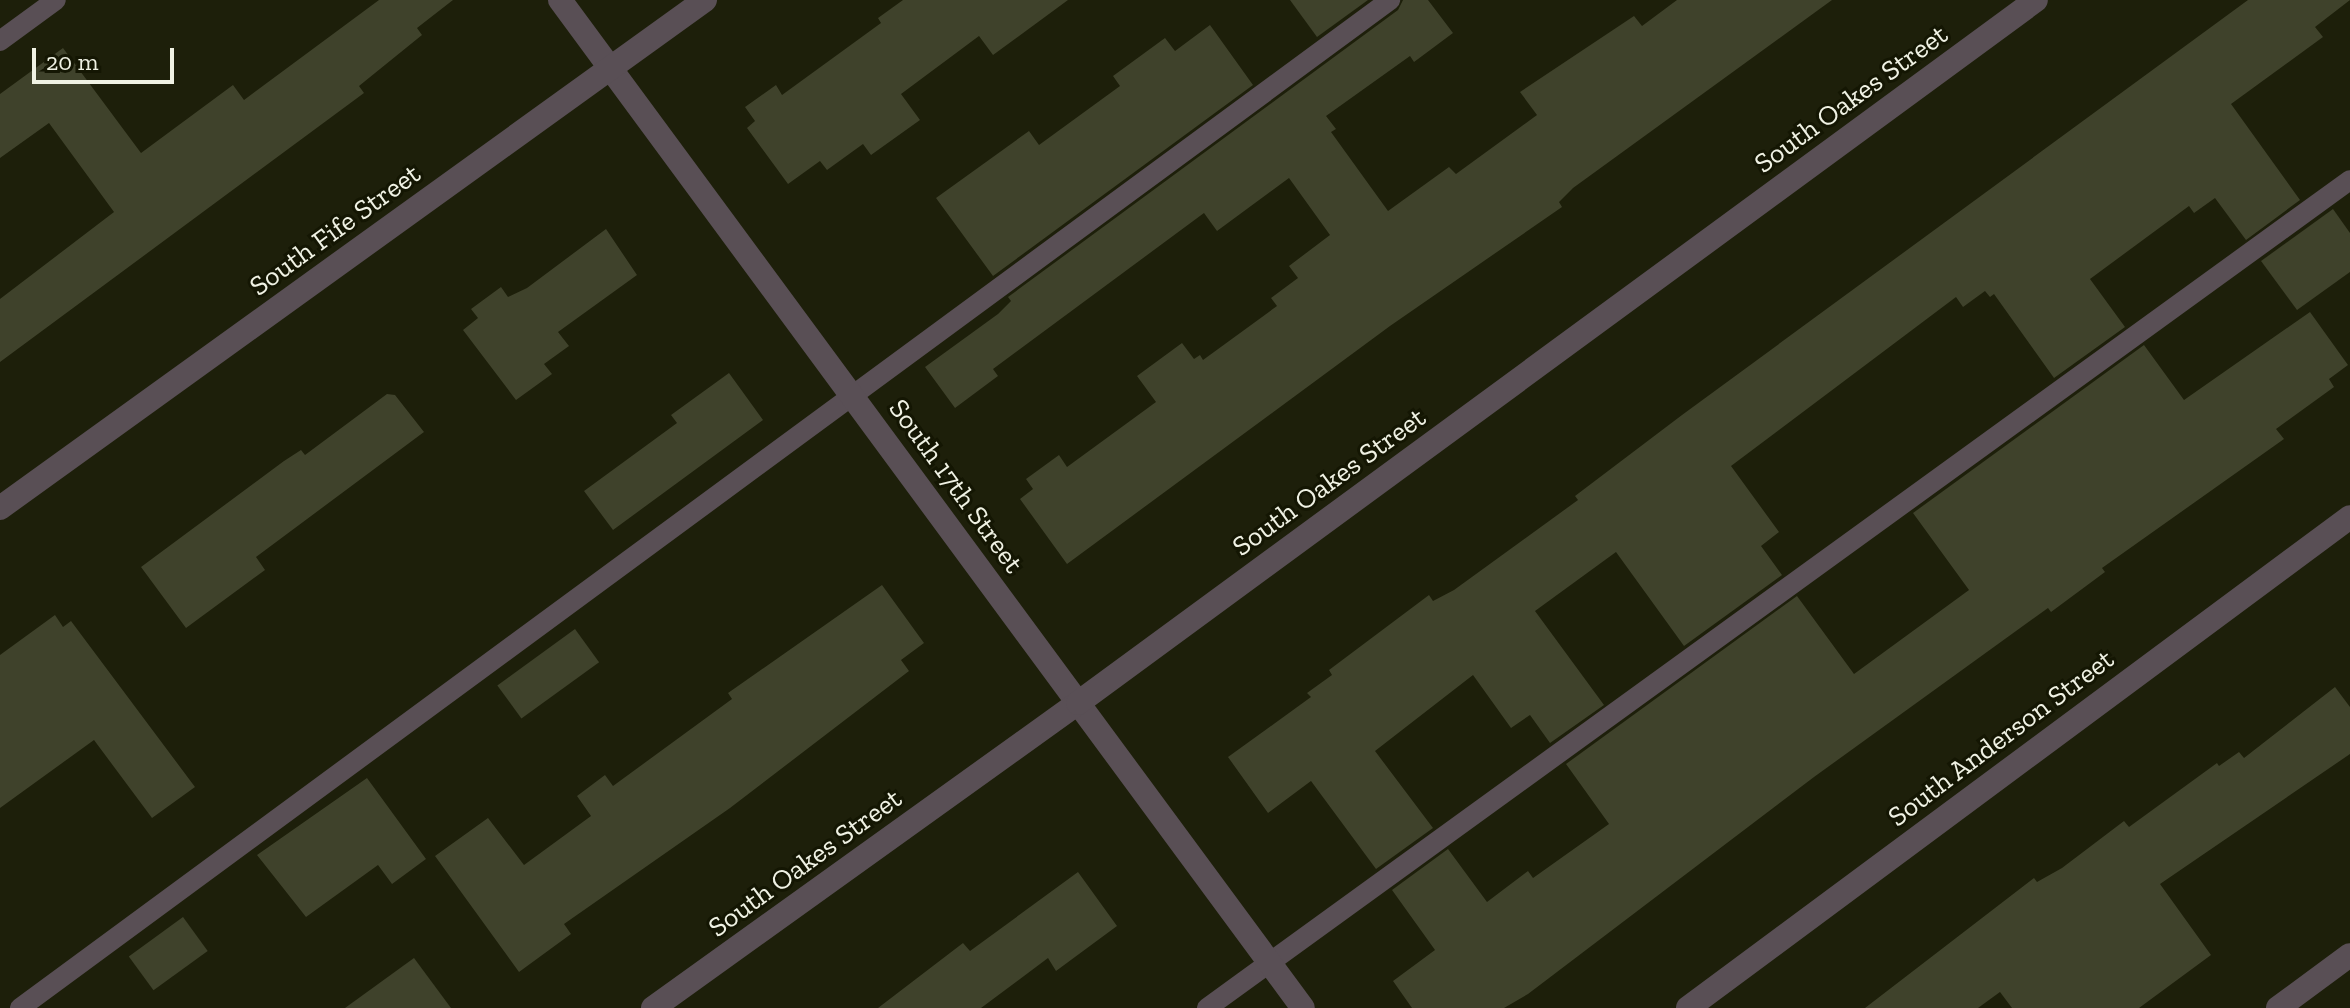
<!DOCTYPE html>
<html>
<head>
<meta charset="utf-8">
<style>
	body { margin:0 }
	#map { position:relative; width:2350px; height:1008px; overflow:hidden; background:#1d1f0a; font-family:"Zilla Slab",serif }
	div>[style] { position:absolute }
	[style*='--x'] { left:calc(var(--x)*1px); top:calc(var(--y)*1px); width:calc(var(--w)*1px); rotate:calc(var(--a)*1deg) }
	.building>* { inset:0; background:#3f422b; transform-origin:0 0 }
	.service>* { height:20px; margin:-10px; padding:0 10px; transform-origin:10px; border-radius:10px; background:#594f55 }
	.minor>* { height:24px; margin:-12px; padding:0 12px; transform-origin:12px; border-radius:12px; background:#594f55 }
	span { translate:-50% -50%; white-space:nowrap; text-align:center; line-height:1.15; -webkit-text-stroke:6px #141603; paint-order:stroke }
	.street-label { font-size:28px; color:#f0f2e4 }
	.scale { position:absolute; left:32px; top:48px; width:142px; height:36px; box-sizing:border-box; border:4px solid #f0f2e4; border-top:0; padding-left:10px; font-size:24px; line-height:28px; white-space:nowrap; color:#f0f2e4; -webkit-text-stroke:6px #141603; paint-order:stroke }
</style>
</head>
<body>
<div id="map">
	<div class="building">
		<i style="clip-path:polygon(379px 0,453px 0,417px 28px,422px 35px,359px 86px,364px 93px,0 362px,0 299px,114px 212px,49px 123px,0 158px,0 94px,63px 48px,141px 153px,233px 85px,244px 100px)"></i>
		<i style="clip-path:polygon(903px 0,1068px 0,993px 55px,979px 36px,901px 94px,920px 120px,871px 155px,863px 144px,827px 170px,820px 161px,788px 184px,747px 128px,755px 121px,745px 107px,776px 85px,782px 95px,881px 23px,878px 18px)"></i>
		<i style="clip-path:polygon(1290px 0,1368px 0,1317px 37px)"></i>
		<i style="clip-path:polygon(1403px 0,1428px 0,1453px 33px,1414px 62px,1410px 56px,1326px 116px,1336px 129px,1331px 132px,1388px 211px,1449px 167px,1456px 174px,1537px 115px,1520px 92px,1634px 16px,1642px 26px,1677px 0,1832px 0,1573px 188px,1559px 202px,1562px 207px,1390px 326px,1067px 564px,1020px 499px,1033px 489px,1026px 479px,1059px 455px,1067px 467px,1156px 402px,1137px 376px,1182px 343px,1194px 359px,1200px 355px,1203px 360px,1277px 306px,1271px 298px,1298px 278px,1289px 266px,1330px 235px,1289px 178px,1217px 231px,1204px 213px,993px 369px,998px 376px,955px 408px,925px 367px,998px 314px,1011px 301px,1008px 297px,1398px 10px)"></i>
		<i style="clip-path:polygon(2248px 0,2350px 0,2315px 27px,2323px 37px,2231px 104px,2300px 200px,2246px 240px,2215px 198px,2194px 213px,2189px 206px,2090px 279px,2125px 327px,2054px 378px,1994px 294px,1990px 297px,1985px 291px,1963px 307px,1956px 297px,1731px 466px,1779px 532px,1761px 546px,1782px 575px,1684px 646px,1616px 552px,1535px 611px,1604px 705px,1550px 743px,1530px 715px,1511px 728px,1473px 675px,1375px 751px,1433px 828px,1376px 869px,1311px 781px,1268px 813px,1228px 757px,1311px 697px,1307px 693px,1332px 675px,1329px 670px,1429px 595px,1433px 601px,1454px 590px,1578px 500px,1575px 496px,1682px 415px)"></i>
		<i style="clip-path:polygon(1210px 25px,1253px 85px,993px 276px,936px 198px,1029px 131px,1039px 145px,1120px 86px,1113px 76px,1165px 38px,1175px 51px)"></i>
		<i style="clip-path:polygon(2333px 209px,2350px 233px,2350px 272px,2297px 310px,2261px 261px)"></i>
		<i style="clip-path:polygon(606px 229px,637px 275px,558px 332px,569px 346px,544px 364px,552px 374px,516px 400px,463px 330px,478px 318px,471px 309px,501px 287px,508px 297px,527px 288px)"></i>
		<i style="clip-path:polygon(2310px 312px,2348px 365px,2329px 379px,2334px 387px,2276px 429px,2284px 439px,2102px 568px,2105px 572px,2051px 612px,2048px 608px,1814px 777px,1528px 994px,1504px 1008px,1412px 1008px,1393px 981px,1435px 950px,1392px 890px,1448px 849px,1487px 902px,1528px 871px,1533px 878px,1609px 824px,1566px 764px,1797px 596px,1854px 674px,1969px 590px,1913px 513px,2144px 345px,2184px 400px)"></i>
		<i style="clip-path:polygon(729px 373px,763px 420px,613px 530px,584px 491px,677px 423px,671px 415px)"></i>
		<i style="clip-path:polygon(387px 394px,395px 395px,424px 432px,256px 557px,265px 570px,186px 628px,141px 567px,284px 461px,301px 450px,305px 455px)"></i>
		<i style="clip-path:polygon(882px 585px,924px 643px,901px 660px,909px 671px,730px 808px,564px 924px,571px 934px,519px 972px,435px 856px,488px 818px,524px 865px,591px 816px,577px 796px,605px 775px,613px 786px,732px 699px,728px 693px)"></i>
		<i style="clip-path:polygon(55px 615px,63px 627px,71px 621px,195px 787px,152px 818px,94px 740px,0 808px,0 655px)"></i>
		<i style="left:575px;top:629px;width:41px;height:96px;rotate:54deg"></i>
		<i style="clip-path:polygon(2335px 687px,2350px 707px,2350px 754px,2160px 884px,2211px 955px,2139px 1008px,2012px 1008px,2000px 992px,1978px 1008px,1865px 1008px,2034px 878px,2037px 882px,2062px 868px,2124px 821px,2129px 827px,2217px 763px,2219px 766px,2239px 752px,2244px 758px)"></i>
		<i style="clip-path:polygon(367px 778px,426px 859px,392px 884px,378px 865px,306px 917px,257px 855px)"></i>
		<i style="clip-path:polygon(1078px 872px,1117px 926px,1056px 971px,1048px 958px,981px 1008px,878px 1008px,963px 943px,970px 951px)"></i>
		<i style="left:183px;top:917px;width:42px;height:67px;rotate:54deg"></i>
		<i style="clip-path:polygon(414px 958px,451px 1008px,345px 1008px)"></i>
	</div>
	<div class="service">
		<i style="--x:0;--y:41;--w:69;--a:-36.2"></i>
		<i style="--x:20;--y:1008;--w:1701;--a:-36.34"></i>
		<i style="--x:1207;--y:1008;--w:1411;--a:-35.92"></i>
	</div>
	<div class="minor">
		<i style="--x:560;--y:0;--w:1252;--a:53.61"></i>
		<i style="--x:0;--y:508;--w:869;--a:-35.78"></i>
		<i style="--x:653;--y:1008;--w:523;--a:-35.67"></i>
		<i style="--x:1078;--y:703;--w:1188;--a:-36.27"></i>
		<i style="--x:1688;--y:1008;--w:824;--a:-36.56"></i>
		<i style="--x:2278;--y:1008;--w:89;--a:-36.4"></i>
	</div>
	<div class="street-label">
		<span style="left:1851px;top:99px;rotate:-36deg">South Oakes Street</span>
		<span style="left:335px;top:230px;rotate:-36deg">South Fife Street</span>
		<span style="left:1329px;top:482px;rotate:-36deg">South Oakes Street</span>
		<span style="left:956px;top:486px;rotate:54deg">South 17th Street</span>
		<span style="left:2001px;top:738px;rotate:-37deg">South Anderson Street</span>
		<span style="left:805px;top:863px;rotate:-36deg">South Oakes Street</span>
	</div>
	<div class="scale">20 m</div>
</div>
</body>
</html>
